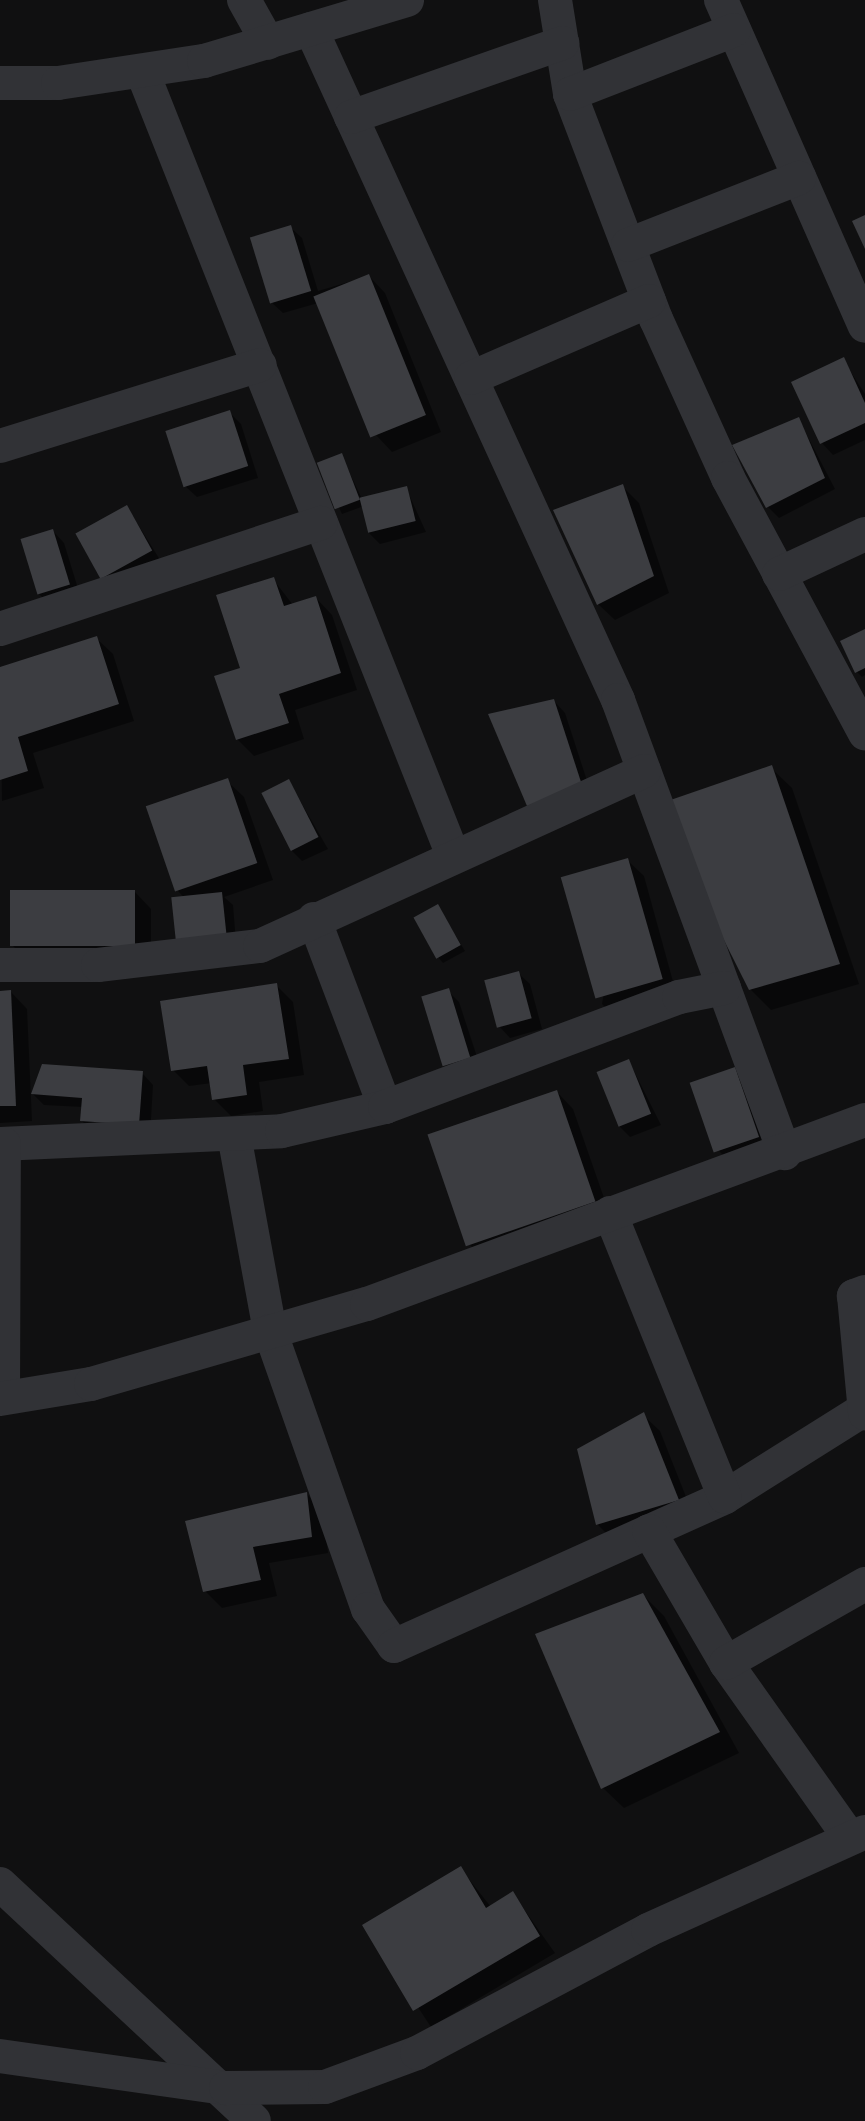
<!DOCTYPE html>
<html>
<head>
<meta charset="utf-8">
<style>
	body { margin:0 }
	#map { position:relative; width:865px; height:2121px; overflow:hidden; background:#101011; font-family:"Exo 2",sans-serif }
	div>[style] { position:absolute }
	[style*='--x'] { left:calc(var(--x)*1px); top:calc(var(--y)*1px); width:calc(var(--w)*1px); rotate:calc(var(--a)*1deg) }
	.shadow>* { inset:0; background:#0007 }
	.building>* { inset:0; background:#3c3d41; transform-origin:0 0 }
	.street>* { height:34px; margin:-17px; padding:0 17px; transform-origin:17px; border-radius:17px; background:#313236 }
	span { translate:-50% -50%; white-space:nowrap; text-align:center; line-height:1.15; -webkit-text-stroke:8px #0b0b0c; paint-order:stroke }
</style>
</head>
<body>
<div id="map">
	<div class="shadow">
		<i style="clip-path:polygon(290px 227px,302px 238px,318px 291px,369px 276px,385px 293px,441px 432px,392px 452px,376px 435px,318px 303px,283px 313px,271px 302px)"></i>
		<i style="clip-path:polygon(843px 360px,865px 394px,865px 440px,833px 455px,822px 443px)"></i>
		<i style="clip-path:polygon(229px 412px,241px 424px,258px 478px,197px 497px,185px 486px)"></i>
		<i style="clip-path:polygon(799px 420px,835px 489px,779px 518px,767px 506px)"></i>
		<i style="clip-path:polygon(341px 455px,363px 501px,406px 488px,426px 532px,380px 544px,369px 533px,364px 506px,342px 514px,319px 464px)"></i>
		<i style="clip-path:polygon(623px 487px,639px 503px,669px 593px,615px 620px,598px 604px)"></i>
		<i style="clip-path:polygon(127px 507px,162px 563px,112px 589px,100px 578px)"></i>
		<i style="clip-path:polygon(53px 531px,64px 543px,80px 595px,49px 604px,38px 593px)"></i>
		<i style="clip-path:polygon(273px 579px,293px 605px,316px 598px,332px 615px,357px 690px,295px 710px,304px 739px,254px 756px,237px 739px,242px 669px)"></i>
		<i style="clip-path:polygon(865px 631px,865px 675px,862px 677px,857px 672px)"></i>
		<i style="clip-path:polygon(96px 638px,113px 654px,134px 721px,33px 753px,44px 788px,2px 801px,0 669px)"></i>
		<i style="clip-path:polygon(554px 701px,565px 713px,592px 796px,540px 817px)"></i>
		<i style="clip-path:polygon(771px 768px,792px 788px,859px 984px,771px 1010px,750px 989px)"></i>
		<i style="clip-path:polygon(227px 781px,244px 797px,273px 880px,224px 897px,233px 905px,237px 954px,178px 891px)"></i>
		<i style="clip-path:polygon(289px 782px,328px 849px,302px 861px,291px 850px)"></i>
		<i style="clip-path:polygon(627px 860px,644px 876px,677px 996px,619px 1020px,602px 1004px)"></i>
		<i style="clip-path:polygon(135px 892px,151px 909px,151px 962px,29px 962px,12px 945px)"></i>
		<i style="clip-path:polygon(438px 907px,465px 951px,443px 963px,438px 957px)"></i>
		<i style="clip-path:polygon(518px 973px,530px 984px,542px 1029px,510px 1038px,499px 1026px)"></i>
		<i style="clip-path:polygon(276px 985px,293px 1002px,304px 1075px,259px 1082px,263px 1111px,231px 1116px,214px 1099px,212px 1083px,189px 1086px,173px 1070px)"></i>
		<i style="clip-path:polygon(448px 991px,459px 1002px,481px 1069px,457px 1078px)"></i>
		<i style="clip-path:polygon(11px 992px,27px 1009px,32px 1121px,0 1123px,0 993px)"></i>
		<i style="clip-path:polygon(629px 1061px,661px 1125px,630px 1137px,619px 1126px)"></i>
		<i style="clip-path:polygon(734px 1070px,746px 1081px,769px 1148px,731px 1163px,719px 1151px)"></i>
		<i style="clip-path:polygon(142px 1073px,153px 1085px,150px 1136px,93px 1132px,82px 1121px,83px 1107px,44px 1105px,33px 1094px)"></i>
		<i style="clip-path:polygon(557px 1092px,573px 1109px,611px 1218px,483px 1258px,467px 1242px)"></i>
		<i style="clip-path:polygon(643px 1415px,660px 1431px,694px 1517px,614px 1541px,597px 1524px)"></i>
		<i style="clip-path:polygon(307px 1494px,323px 1511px,328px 1553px,269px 1563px,277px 1596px,222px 1608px,205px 1591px)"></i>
		<i style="clip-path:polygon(643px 1595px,664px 1616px,739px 1753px,624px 1808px,603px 1788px)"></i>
		<i style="clip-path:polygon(460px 1868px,491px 1907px,513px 1894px,555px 1953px,431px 2027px,364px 1926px)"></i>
	</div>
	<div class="building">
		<i style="clip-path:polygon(865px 215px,865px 249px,852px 221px)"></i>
		<i style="left:291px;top:225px;width:69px;height:43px;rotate:73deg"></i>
		<i style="left:369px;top:274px;width:152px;height:60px;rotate:68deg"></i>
		<i style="clip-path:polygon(844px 357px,865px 403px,865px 423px,820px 444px,791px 382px)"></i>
		<i style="left:230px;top:410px;width:59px;height:68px;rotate:72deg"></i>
		<i style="clip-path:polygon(799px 417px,825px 478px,766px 508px,732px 445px)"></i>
		<i style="left:342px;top:453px;width:50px;height:27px;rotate:69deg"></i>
		<i style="clip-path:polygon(623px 484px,654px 576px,597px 605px,553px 510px)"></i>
		<i style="left:407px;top:486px;width:36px;height:49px;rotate:76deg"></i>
		<i style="left:127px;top:505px;width:52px;height:59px;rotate:61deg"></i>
		<i style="left:53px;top:529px;width:58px;height:34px;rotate:73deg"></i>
		<i style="clip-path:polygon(274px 577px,284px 606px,316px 596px,341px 673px,279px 694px,289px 723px,236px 740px,214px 676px,240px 668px,216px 595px)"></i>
		<i style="clip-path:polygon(865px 629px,865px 668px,855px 673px,840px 641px)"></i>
		<i style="clip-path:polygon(97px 636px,119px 704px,18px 737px,28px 771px,0 780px,0 667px)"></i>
		<i style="clip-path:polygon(554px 699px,582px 785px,527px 806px,488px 714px)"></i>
		<i style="clip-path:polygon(772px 765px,840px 964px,749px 990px,656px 805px)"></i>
		<i style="left:228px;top:778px;width:90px;height:87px;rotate:71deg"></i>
		<i style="left:289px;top:779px;width:65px;height:31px;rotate:63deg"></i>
		<i style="left:628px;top:858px;width:126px;height:70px;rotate:74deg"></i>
		<i style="left:10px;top:890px;width:125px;height:56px"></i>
		<i style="left:222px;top:892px;width:51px;height:51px;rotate:84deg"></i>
		<i style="left:438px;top:904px;width:47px;height:28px;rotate:61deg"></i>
		<i style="left:519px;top:971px;width:49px;height:36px;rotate:75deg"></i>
		<i style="clip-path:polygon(277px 983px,289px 1059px,243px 1065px,247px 1095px,212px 1100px,207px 1066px,171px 1071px,160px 1001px)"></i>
		<i style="left:449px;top:988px;width:73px;height:29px;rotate:73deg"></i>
		<i style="clip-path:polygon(11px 990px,16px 1106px,0 1106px,0 991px)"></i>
		<i style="left:629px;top:1059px;width:59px;height:35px;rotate:68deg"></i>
		<i style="clip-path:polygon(42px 1064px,143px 1071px,139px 1125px,80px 1121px,82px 1098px,31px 1094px)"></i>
		<i style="left:735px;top:1067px;width:74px;height:48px;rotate:71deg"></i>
		<i style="left:557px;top:1090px;width:118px;height:137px;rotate:71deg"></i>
		<i style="clip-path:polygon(644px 1412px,679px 1500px,596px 1525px,577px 1449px)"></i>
		<i style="clip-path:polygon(307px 1492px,312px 1537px,253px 1547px,261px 1580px,203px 1592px,185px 1521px)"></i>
		<i style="clip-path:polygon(643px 1593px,720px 1732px,601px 1789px,535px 1634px)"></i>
		<i style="clip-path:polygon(461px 1866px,486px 1908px,513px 1891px,540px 1936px,413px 2011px,362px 1925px)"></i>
	</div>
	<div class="street">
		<i style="--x:244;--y:0;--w:49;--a:60.8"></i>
		<i style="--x:555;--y:0;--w:95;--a:80.9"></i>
		<i style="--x:570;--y:94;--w:241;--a:69.1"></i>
		<i style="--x:656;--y:319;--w:175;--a:65.6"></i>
		<i style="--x:728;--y:478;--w:290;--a:61.8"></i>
		<i style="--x:721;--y:0;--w:356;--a:66.2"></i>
		<i style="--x:311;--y:29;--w:738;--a:65.41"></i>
		<i style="--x:618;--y:700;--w:483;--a:69.8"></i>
		<i style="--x:142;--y:71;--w:841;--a:68.38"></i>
		<i style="--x:0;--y:83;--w:58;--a:0"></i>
		<i style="--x:58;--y:83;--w:148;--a:-8.6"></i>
		<i style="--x:204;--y:61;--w:212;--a:-16.7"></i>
		<i style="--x:570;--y:94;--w:176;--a:-21.3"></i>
		<i style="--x:351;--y:117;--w:224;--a:-19.3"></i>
		<i style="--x:628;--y:245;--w:184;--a:-21.4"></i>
		<i style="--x:471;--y:378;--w:194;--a:-23.4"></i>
		<i style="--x:0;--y:446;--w:272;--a:-17.3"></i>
		<i style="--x:779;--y:574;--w:95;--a:-24.9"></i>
		<i style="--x:0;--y:629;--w:338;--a:-18.3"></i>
		<i style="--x:314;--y:919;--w:201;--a:69.3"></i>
		<i style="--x:0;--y:965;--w:98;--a:0"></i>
		<i style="--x:98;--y:965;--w:163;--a:-6.7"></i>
		<i style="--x:260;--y:946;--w:422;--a:-24.5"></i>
		<i style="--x:234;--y:1135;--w:199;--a:79.6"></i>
		<i style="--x:270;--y:1331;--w:295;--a:70.6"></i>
		<i style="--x:368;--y:1609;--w:45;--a:54.9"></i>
		<i style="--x:394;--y:1646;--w:363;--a:-24.2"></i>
		<i style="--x:725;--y:1497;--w:165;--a:-32.2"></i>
		<i style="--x:0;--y:1144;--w:282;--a:-2.6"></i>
		<i style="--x:282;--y:1131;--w:106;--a:-13.1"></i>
		<i style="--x:385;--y:1107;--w:314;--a:-20.5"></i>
		<i style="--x:679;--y:997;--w:46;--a:-11.3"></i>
		<i style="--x:610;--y:1213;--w:306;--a:68"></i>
		<i style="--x:865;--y:1292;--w:12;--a:160"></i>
		<i style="--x:854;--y:1296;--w:118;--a:84.6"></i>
		<i style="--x:3;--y:1398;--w:254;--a:-89.8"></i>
		<i style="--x:0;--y:1399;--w:92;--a:-9.4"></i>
		<i style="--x:91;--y:1384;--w:287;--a:-16.2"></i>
		<i style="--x:367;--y:1304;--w:531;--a:-20.28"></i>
		<i style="--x:649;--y:1531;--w:153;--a:59.7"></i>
		<i style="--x:726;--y:1663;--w:213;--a:54.7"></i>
		<i style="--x:726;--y:1663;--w:160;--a:-29.6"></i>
		<i style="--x:0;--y:1884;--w:347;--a:43"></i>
		<i style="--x:0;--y:2056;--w:228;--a:8.1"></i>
		<i style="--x:226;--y:2088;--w:99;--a:-0.6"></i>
		<i style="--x:325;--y:2087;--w:98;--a:-20.3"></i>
		<i style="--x:417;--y:2053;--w:262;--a:-28"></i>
		<i style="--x:648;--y:1930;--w:238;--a:-24.3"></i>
	</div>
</div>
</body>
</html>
